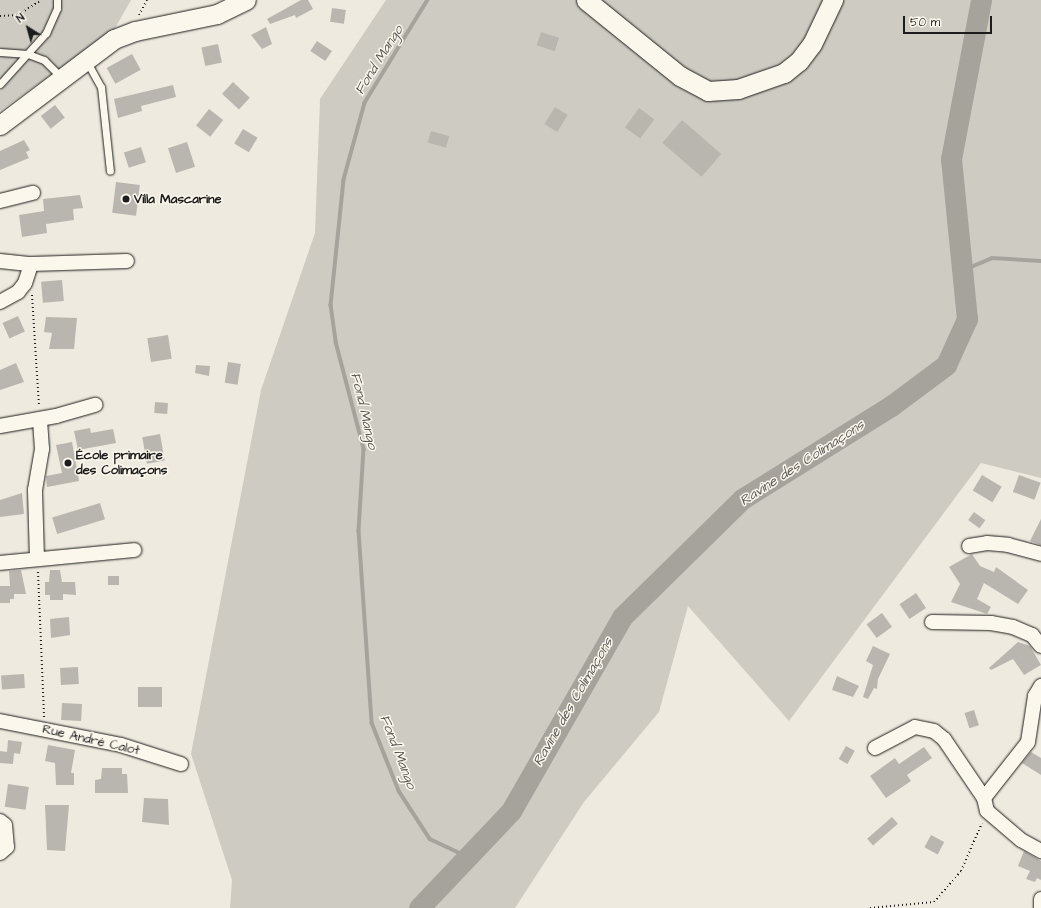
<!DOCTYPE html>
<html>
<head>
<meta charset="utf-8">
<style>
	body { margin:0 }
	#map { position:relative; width:1041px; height:908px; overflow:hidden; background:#eeeadf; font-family:"Architects Daughter",sans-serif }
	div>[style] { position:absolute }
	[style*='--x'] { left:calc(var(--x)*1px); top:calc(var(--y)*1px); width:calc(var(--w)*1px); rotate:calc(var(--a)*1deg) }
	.green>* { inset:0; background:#ceccc2 }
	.stream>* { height:3.5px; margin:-1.75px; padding:0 1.75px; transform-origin:1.75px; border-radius:1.75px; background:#a6a39d }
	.river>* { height:21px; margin:-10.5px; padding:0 10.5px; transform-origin:10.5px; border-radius:10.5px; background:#a6a39d }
	.building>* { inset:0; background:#b9b6af; transform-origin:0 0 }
	.path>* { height:2px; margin-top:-1px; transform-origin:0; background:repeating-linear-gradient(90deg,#1c1c1c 0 1px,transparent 0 4px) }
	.roads { filter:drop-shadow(0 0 1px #1c1c1c) drop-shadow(0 0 1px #1c1c1c) }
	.service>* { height:7px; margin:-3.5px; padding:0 3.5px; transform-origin:3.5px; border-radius:3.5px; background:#fbf7ec }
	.minor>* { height:14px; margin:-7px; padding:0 7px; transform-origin:7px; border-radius:7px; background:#fbf7ec }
	.secondary>* { height:19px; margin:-9.5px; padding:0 9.5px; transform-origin:9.5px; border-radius:9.5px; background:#fbf7ec }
	.dots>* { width:11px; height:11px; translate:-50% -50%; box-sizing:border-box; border:2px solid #fbf7ec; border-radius:50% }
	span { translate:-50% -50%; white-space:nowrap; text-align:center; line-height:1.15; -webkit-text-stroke:3px #fbf7ec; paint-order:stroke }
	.poi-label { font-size:13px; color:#1c1c1c; font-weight:700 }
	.left { translate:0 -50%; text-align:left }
	.street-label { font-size:13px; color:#1c1c1c }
	.water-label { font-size:14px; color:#5a5956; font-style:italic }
	.north { position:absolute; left:8px; top:8px; width:40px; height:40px; -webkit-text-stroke:3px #fbf7ec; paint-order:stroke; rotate:323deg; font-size:11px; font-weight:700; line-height:16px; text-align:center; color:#1c1c1c }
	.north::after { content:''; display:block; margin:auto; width:14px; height:18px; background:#1c1c1c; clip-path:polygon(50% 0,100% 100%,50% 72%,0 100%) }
	.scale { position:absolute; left:903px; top:16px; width:89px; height:18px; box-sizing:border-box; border:2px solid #1c1c1c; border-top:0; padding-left:5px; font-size:12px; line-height:14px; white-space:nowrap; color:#1c1c1c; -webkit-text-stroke:3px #fbf7ec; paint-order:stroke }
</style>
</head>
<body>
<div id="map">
	<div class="green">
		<i style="clip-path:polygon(0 0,131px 0,114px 30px,0 111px)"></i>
		<i style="clip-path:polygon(386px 0,1041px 0,1041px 478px,981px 463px,789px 721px,688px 606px,659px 712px,584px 802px,515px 908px,230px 908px,232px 880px,191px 754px,261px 390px,315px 233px,320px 99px)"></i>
	</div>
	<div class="stream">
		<i style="--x:428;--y:0;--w:121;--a:121.5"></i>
		<i style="--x:365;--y:103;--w:80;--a:105.3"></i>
		<i style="--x:344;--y:180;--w:126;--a:95.9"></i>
		<i style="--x:331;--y:305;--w:37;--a:82"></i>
		<i style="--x:336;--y:342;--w:111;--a:75.3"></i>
		<i style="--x:364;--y:449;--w:82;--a:93.5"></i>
		<i style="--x:359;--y:531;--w:192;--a:86.1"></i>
		<i style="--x:372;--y:723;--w:73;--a:68.3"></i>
		<i style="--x:399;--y:791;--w:57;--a:57.1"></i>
		<i style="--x:430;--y:839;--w:42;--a:25.3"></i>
		<i style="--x:964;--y:270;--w:30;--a:-23"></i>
		<i style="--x:992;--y:258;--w:49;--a:3.5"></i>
	</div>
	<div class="river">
		<i style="--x:419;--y:908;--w:134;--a:-46.5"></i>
		<i style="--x:511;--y:811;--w:224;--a:-60.2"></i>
		<i style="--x:622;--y:617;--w:168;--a:-44.5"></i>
		<i style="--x:742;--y:499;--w:176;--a:-32"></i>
		<i style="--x:891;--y:406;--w:69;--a:-36.7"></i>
		<i style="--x:946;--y:365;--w:51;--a:-65.5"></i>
		<i style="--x:967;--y:319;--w:161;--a:-95.7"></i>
		<i style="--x:951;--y:159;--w:162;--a:-79.3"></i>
	</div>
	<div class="building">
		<i style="clip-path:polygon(301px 0,308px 0,313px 9px,296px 18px,295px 15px,270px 24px,267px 19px)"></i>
		<i style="left:332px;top:8px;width:14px;height:14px;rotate:8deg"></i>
		<i style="clip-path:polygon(266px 27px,272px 44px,262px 49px,251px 35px)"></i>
		<i style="left:541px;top:32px;width:19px;height:14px;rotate:18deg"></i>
		<i style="left:317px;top:41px;width:18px;height:12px;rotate:34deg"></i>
		<i style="left:218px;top:44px;width:19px;height:17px;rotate:78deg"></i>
		<i style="left:132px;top:54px;width:18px;height:29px;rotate:61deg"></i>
		<i style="left:233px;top:82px;width:23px;height:16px;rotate:43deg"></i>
		<i style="clip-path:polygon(173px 85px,176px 97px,141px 106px,142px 111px,118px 118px,114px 99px)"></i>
		<i style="left:55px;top:105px;width:16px;height:18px;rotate:52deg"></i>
		<i style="left:555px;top:107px;width:15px;height:20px;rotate:32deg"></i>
		<i style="left:639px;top:108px;width:19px;height:24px;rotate:36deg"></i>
		<i style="left:209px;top:109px;width:18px;height:21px;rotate:38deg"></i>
		<i style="left:682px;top:120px;width:52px;height:30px;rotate:41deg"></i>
		<i style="left:243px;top:129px;width:17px;height:17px;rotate:31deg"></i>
		<i style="left:431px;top:131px;width:19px;height:12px;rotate:16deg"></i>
		<i style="clip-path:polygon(24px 140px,30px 150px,26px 152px,29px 158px,0 170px,0 151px)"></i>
		<i style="left:187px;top:142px;width:26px;height:20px;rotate:72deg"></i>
		<i style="left:141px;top:147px;width:16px;height:18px;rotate:72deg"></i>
		<i style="left:116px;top:182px;width:24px;height:31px;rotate:7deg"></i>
		<i style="clip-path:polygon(80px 195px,83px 208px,73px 209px,74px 220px,46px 224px,47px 233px,22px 237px,19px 215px,44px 211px,43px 199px)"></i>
		<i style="left:62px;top:280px;width:21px;height:21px;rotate:85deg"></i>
		<i style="left:18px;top:316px;width:17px;height:17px;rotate:66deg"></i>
		<i style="clip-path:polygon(46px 317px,77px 318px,74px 349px,49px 349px,52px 333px,44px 332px)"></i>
		<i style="left:168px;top:335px;width:24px;height:21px;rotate:81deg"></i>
		<i style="left:228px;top:362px;width:13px;height:21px;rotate:9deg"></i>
		<i style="clip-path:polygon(16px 363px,24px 382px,0 390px,0 370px)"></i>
		<i style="clip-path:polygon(196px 365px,210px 366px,209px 376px,195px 373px)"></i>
		<i style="left:155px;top:402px;width:13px;height:11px;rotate:4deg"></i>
		<i style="clip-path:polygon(90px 428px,91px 433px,113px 429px,116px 443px,78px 450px,74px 431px)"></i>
		<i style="left:160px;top:434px;width:27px;height:18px;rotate:80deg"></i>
		<i style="clip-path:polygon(72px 442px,79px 481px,47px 487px,46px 476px,62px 473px,56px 445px)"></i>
		<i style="left:982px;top:475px;width:23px;height:18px;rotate:31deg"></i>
		<i style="left:1019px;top:475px;width:23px;height:18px;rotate:20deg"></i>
		<i style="clip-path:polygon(22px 493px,24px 514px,0 517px,0 500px)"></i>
		<i style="left:100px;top:503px;width:17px;height:50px;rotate:73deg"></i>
		<i style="left:974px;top:512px;width:14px;height:10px;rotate:36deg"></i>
		<i style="clip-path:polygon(1041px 519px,1041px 545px,1030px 541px)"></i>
		<i style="clip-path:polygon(972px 554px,980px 566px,994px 572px,996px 567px,1028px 590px,1018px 604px,984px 583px,977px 599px,991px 607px,987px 614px,951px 602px,960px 584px,949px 567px)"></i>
		<i style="clip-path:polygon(21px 570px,26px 594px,14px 594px,14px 599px,10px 599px,10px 603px,0 603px,0 586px,10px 586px,9px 571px)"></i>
		<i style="clip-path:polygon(50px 570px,60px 570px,62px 582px,75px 582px,76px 595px,63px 594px,63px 600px,50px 600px,50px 595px,45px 595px,45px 582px,49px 582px)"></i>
		<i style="left:108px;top:576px;width:11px;height:9px"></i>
		<i style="left:916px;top:593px;width:18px;height:20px;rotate:56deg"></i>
		<i style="left:882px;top:613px;width:17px;height:19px;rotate:54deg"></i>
		<i style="clip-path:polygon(69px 617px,70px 635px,51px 638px,50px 619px)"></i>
		<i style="clip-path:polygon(1018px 642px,1030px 646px,1041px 665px,1024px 675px,1013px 659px,991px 670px,989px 668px)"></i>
		<i style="clip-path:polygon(873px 646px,890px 654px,878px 679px,877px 689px,874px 688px,868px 699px,863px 697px,873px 665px,866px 661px)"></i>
		<i style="left:78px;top:667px;width:17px;height:18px;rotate:87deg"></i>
		<i style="left:24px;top:674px;width:14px;height:23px;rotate:86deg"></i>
		<i style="clip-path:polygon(837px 676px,859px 686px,853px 697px,832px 690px)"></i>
		<i style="left:162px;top:687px;width:20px;height:24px;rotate:90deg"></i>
		<i style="left:62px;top:703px;width:20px;height:17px;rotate:3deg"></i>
		<i style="left:974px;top:710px;width:16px;height:10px;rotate:72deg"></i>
		<i style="clip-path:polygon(8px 740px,22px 742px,20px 754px,14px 753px,13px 764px,0 763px,0 751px,7px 752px)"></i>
		<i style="clip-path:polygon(48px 745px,75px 750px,71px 773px,74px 773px,74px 785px,56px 785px,55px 763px,45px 761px)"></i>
		<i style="left:846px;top:746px;width:10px;height:15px;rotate:29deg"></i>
		<i style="clip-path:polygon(924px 747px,932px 758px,907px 775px,911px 781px,886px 798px,870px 776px,895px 758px,899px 764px)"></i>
		<i style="clip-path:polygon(1031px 752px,1041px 758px,1041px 775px,1022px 763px)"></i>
		<i style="clip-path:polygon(102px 768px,122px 768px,122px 774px,127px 774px,128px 793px,95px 793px,95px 780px,101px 779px)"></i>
		<i style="left:8px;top:784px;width:21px;height:23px;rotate:8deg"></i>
		<i style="clip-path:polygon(144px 798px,168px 799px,169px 825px,142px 822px)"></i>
		<i style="clip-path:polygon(45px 805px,69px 805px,65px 851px,47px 850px)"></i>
		<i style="left:892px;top:817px;width:9px;height:33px;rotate:49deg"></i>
		<i style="left:931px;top:835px;width:15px;height:14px;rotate:28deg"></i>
		<i style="clip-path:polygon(1024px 851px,1041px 861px,1041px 880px,1037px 878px,1035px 882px,1026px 879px,1030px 871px,1018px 866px)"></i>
	</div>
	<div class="path">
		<i style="--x:139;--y:15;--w:17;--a:-62"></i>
		<i style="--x:0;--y:16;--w:18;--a:-3"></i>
		<i style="--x:18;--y:15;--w:27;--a:-33"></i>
		<i style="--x:32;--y:295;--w:111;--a:86.4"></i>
		<i style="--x:38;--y:572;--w:146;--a:87.6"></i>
		<i style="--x:870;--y:908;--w:64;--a:-5.4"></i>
		<i style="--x:934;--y:902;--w:41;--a:-48.9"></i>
		<i style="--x:961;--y:871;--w:52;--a:-66.4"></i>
	</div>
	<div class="roads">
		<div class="service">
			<i style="--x:0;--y:52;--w:28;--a:4"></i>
			<i style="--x:28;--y:54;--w:17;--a:21"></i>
			<i style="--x:44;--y:60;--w:24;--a:45"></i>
			<i style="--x:87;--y:62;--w:29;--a:61"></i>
			<i style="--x:101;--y:87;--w:84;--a:83.9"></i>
			<i style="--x:0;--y:84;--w:69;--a:-48"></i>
			<i style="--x:46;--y:33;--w:27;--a:-66"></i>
			<i style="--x:57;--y:8;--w:8;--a:-90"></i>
		</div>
		<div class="minor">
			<i style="--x:0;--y:201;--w:34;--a:-14"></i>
			<i style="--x:0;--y:261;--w:31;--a:6"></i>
			<i style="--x:31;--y:264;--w:96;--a:-1.8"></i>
			<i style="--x:0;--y:302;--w:21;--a:-29"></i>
			<i style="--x:18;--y:292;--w:11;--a:-52"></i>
			<i style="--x:25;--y:283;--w:20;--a:-72"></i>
			<i style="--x:0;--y:426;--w:57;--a:-10.1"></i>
			<i style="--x:56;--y:416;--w:41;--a:-15.8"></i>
			<i style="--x:969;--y:546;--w:18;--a:-9"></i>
			<i style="--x:987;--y:543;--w:21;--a:5"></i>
			<i style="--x:1008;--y:545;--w:34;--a:15"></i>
			<i style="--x:37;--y:559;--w:69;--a:-91.7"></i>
			<i style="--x:35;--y:490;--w:42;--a:-80.3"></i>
			<i style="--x:42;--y:449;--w:30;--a:-94"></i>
			<i style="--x:0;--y:563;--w:135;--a:-5.5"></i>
			<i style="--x:932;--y:622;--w:59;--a:1"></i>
			<i style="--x:991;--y:623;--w:22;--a:10"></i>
			<i style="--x:1013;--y:627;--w:21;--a:23"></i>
			<i style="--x:1032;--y:635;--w:14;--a:51"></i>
			<i style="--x:0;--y:721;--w:123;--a:11.2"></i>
			<i style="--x:121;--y:745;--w:63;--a:17.6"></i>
			<i style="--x:875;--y:748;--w:45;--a:-27.7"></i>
			<i style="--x:915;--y:727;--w:19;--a:12"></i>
			<i style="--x:934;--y:731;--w:13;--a:39"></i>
			<i style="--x:944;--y:739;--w:71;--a:55.9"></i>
			<i style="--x:984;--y:798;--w:13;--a:77"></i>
			<i style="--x:987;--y:811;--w:45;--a:40.5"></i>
			<i style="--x:1021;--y:840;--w:23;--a:29"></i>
			<i style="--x:984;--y:798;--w:71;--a:-51.8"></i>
			<i style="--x:1028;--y:742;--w:47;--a:-81.3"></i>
			<i style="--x:1035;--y:696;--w:12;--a:-59"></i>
			<i style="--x:0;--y:821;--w:6;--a:39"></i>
			<i style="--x:5;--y:825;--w:22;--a:85"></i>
			<i style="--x:7;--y:847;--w:9;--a:139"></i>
			<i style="--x:1041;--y:908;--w:9;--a:-90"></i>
		</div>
		<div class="secondary">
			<i style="--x:586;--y:0;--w:121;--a:39"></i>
			<i style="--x:680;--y:76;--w:32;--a:28"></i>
			<i style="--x:708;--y:91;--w:30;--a:-4"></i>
			<i style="--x:738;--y:89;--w:49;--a:-19.2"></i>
			<i style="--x:784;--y:73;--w:19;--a:-39"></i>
			<i style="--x:799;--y:61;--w:21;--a:-53"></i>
			<i style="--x:812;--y:44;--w:49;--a:-64.5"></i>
			<i style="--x:0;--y:125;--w:143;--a:-37"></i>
			<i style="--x:114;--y:39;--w:22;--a:-21"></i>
			<i style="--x:135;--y:31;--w:84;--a:-11.7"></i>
			<i style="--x:217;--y:14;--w:32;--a:-26"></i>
		</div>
	</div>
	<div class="dots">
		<i style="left:126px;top:199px;background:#1c1c1c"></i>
		<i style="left:68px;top:463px;background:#1c1c1c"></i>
	</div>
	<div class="poi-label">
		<span class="left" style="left:134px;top:199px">Villa Mascarine</span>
		<span class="left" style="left:76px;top:463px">École primaire<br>des Colimaçons</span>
	</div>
	<div class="street-label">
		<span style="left:91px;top:740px;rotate:13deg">Rue André Calot</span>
	</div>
	<div class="water-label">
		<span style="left:379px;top:60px;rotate:-58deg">Fond Mango</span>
		<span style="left:364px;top:411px;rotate:77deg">Fond Mango</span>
		<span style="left:802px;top:463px;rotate:-33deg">Ravine des Colimaçons</span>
		<span style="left:573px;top:702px;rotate:-60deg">Ravine des Colimaçons</span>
		<span style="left:398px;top:752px;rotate:69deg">Fond Mango</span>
	</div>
	<div class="north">N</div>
	<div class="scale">50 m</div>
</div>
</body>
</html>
